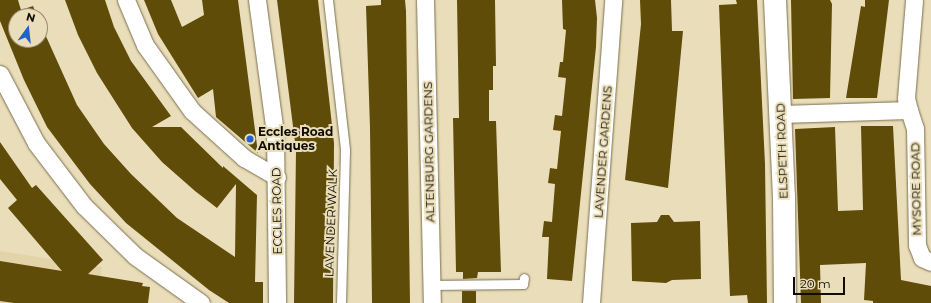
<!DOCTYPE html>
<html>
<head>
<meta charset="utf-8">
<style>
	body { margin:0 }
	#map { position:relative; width:931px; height:303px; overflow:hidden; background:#eadeba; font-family:Montserrat,sans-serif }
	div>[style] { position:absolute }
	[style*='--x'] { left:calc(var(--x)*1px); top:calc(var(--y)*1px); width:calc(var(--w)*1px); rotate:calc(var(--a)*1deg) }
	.built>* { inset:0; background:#e2d3a9 }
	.building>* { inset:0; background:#5f4c08; transform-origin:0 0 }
	.roads { filter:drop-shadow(0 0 1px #7a6e4e) drop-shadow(0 0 1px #7a6e4e) }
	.lane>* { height:9px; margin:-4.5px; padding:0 4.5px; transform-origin:4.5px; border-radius:4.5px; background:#fff }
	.street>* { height:17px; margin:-8.5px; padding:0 8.5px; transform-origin:8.5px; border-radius:8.5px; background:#fff }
	.highway>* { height:22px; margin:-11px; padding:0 11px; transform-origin:11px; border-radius:11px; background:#fff }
	.dots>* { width:11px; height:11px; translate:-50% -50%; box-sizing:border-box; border:2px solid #eadeba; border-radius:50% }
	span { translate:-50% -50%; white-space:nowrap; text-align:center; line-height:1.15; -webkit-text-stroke:4px #eadeba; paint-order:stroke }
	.poi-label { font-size:12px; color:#100c02; font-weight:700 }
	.left { translate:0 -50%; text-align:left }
	.street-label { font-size:12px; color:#100c02 }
	.north { position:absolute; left:8px; top:8px; width:40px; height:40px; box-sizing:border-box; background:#eadeba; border:1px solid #938a70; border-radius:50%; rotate:15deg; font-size:11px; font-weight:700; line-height:16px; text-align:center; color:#100c02 }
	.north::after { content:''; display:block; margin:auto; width:14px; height:18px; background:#2260cc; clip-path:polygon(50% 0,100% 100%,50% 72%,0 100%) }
	.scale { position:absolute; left:793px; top:277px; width:52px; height:18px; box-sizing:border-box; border:2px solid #100c02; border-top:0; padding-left:5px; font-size:12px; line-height:14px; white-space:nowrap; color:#100c02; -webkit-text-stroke:3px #eadeba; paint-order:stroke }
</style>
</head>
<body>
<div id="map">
	<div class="built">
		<i style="clip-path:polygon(0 251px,102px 267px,96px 303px,0 303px)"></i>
	</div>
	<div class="building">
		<i style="clip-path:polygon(0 0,18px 0,21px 10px,33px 6px,37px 16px,16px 16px,16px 40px,40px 40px,40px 23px,77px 105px,104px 144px,131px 174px,177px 218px,235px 257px,236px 184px,217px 208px,195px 191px,162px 162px,132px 128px,97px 73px,78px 35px,65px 0,105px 0,114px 27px,131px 61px,171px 116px,152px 127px,181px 127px,223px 168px,223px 166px,257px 195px,255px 282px,263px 282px,263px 303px,229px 303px,209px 290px,126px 223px,90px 184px,47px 127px,24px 80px,0 21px)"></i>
		<i style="clip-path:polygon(144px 0,171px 0,182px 27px,204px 15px,202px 0,238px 0,258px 153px,216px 117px,213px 89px,198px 98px,158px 34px)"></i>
		<i style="clip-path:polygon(277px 0,318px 0,334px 143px,333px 303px,294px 303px,296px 150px)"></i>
		<i style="clip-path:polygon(381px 0,405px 0,406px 11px,410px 303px,372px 303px,370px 128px,366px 6px,381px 5px)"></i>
		<i style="clip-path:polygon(457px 0,495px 0,496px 66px,493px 66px,493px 90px,489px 90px,489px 121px,496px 121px,501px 272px,478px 272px,477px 278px,463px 279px,463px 272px,456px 272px,453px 118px,459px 118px)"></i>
		<i style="clip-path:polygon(562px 0,595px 0,597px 18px,596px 47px,572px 281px,547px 279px,549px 237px,542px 237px,544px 221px,552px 222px,555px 184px,548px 183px,550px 168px,557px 169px,561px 131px,553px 130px,555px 115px,562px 116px,566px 78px,558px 77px,560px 62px,563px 62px,566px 30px,563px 29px)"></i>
		<i style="clip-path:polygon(640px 0,671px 0,672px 31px,683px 31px,668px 188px,625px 180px,641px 24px)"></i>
		<i style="clip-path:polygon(736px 0,757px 0,765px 164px,767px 303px,748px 303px,747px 295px,730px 296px,719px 5px,737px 4px)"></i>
		<i style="clip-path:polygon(791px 0,830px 0,832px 4px,830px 98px,793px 99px)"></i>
		<i style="clip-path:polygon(865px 0,889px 0,877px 98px,846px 98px,861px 6px,865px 7px)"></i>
		<i style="clip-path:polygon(861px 126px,893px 126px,901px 280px,931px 286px,931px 303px,873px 303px,873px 301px,864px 300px,866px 263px,820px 265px,821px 303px,801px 303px,795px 129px,835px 127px,838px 211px,863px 210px)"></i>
		<i style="clip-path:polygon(0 142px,32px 188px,36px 185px,103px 260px,88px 274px,143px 283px,142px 286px,150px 287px,148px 303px,14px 303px,0 301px,0 261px,62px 271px,8px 208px,17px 200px,0 179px)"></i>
		<i style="clip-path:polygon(661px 215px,669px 215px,674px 222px,700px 221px,701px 279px,672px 280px,666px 283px,632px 281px,631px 223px,657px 222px)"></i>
		<i style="left:462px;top:291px;width:14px;height:12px"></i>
	</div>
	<div class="roads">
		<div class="lane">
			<i style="--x:328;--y:0;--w:151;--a:83.5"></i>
			<i style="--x:345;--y:150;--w:153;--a:91.5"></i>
			<i style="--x:431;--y:285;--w:92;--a:-0.6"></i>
			<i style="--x:523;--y:284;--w:6;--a:-81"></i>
		</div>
		<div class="street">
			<i style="--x:126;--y:0;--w:49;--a:67.1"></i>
			<i style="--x:145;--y:45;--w:81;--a:54.5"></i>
			<i style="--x:192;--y:111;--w:70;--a:42.1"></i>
			<i style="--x:244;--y:158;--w:38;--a:30"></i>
			<i style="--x:257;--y:0;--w:134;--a:82.3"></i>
			<i style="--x:275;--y:133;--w:170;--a:89.3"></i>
			<i style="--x:425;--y:0;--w:303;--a:88.7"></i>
			<i style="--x:0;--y:74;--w:78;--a:62.4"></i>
			<i style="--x:36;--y:143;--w:79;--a:52.7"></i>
			<i style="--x:84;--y:206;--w:71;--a:44.4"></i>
			<i style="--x:135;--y:256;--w:81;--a:35.5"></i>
			<i style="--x:909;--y:110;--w:19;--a:72"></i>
			<i style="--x:915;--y:128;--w:117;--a:89"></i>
			<i style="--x:917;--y:245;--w:14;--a:69"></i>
			<i style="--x:922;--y:258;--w:10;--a:24"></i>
			<i style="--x:781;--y:114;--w:128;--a:-1.8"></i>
			<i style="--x:909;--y:110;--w:12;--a:-104"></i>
			<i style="--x:906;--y:98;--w:98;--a:-85.3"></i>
			<i style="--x:591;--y:303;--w:304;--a:-85.8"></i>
		</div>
		<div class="highway">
			<i style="--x:775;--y:0;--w:196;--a:87.4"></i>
			<i style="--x:784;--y:196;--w:107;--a:89.5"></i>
		</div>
	</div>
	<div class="dots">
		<i style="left:250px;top:139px;background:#2260cc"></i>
	</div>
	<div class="poi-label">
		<span class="left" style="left:258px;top:139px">Eccles Road<br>Antiques</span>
	</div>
	<div class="street-label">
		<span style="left:782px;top:151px;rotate:-92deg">ELSPETH ROAD</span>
		<span style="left:429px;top:152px;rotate:-91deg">ALTENBURG GARDENS</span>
		<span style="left:603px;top:152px;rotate:-86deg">LAVENDER GARDENS</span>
		<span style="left:916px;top:189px;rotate:-91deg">MYSORE ROAD</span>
		<span style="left:277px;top:211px;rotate:-91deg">ECCLES ROAD</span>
		<span style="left:331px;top:223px;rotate:-88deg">LAVENDER WALK</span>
	</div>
	<div class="north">N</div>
	<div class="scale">20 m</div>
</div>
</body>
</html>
